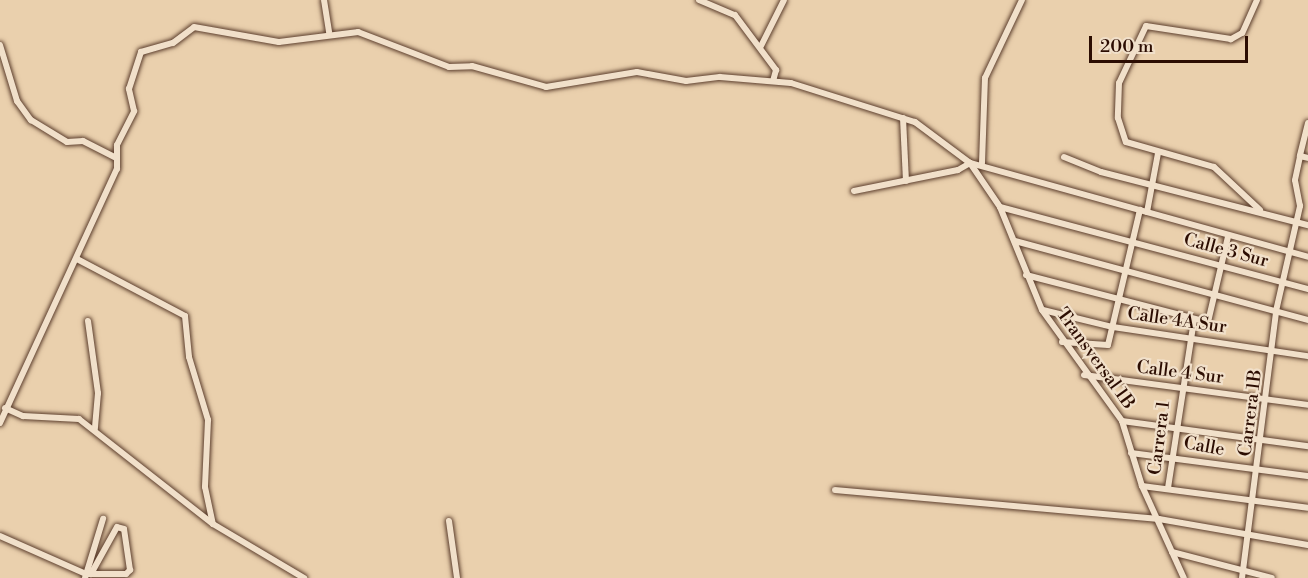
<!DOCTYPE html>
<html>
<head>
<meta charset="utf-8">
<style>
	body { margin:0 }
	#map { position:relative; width:1308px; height:578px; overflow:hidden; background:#ead0ad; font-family:"Libre Bodoni",serif }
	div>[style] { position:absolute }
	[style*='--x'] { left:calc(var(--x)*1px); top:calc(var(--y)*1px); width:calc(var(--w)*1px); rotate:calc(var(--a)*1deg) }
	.roads { filter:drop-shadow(0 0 2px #5c3e2d) drop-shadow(0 0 2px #5c3e2d) }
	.minor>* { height:6px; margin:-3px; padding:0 3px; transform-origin:3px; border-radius:3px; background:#f1e0ca }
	span { translate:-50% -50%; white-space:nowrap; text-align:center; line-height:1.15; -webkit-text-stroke:4.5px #f1e0ca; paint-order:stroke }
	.street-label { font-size:18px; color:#2c0d02 }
	.scale { position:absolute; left:1089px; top:36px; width:159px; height:27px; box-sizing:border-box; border:3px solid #2c0d02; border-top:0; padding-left:8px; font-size:18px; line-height:21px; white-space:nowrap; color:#2c0d02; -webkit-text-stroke:4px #f1e0ca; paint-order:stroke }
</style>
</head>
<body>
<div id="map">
	<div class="roads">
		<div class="minor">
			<i style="--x:324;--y:0;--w:33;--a:81"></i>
			<i style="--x:699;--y:0;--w:39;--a:23"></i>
			<i style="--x:735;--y:15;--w:69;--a:53.3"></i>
			<i style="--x:776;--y:70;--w:11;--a:105"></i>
			<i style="--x:1257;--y:0;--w:36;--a:114"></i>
			<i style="--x:1242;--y:33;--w:13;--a:151"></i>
			<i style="--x:1231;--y:39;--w:86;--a:-171.3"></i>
			<i style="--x:1146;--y:26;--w:63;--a:115.3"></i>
			<i style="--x:1119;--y:83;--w:35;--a:92"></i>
			<i style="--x:1118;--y:118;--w:25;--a:72"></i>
			<i style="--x:1126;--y:142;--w:91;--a:15.9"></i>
			<i style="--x:1214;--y:167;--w:63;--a:43.1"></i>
			<i style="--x:0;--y:45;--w:59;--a:73.1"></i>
			<i style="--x:17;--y:101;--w:24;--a:54"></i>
			<i style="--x:31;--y:120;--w:42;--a:31.4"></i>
			<i style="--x:67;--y:142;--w:16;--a:-4"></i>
			<i style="--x:83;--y:141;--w:38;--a:27"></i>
			<i style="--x:761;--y:46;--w:51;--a:-63.4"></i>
			<i style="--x:903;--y:118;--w:63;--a:87.3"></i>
			<i style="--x:1308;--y:123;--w:34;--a:104"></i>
			<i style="--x:1300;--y:156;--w:8;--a:14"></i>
			<i style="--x:1064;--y:157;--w:40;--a:22"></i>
			<i style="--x:1101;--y:172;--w:214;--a:14.4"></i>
			<i style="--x:970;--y:163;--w:53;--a:55.7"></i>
			<i style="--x:1000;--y:207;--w:111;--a:67.8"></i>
			<i style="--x:1042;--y:310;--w:137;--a:54.2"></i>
			<i style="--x:1122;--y:421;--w:68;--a:72.9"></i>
			<i style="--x:1142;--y:486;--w:101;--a:65.5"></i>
			<i style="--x:982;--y:163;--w:85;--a:-88"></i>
			<i style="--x:985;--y:78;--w:86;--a:-64.6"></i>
			<i style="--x:854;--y:191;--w:106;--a:-11.4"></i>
			<i style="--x:958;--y:170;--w:14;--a:-30"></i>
			<i style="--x:1000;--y:207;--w:319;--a:14.9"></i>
			<i style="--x:1147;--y:212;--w:60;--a:-79.4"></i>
			<i style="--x:1015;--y:241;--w:303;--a:15.1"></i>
			<i style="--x:77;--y:259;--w:122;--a:27.8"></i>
			<i style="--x:185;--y:316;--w:41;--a:84.4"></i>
			<i style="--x:189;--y:357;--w:66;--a:73.2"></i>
			<i style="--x:208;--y:420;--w:67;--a:92.6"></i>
			<i style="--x:205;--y:487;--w:38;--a:78"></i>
			<i style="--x:1026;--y:275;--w:188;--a:14.5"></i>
			<i style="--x:1208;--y:322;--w:87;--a:-76.8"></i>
			<i style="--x:1043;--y:310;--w:72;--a:13.7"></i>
			<i style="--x:1113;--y:327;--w:197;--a:8.5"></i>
			<i style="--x:88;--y:321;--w:73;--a:82.1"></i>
			<i style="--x:98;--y:393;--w:36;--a:95"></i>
			<i style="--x:1062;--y:342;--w:46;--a:3.7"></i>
			<i style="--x:1108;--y:345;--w:139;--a:-76.7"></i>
			<i style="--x:1084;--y:375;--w:226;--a:7.6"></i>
			<i style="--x:5;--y:408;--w:20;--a:24"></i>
			<i style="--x:23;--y:416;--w:56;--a:3.1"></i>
			<i style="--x:79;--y:419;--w:170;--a:38.1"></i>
			<i style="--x:213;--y:524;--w:106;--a:30.7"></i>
			<i style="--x:1122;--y:421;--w:188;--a:7.7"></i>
			<i style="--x:0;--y:423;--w:280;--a:-65.3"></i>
			<i style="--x:117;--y:169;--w:24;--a:-90"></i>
			<i style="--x:117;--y:145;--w:38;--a:-63"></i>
			<i style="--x:134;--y:111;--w:23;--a:-103"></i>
			<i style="--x:129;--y:89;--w:39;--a:-72"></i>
			<i style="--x:141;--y:52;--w:33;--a:-16"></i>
			<i style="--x:173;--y:43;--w:26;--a:-37"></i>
			<i style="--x:194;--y:27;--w:86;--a:10"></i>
			<i style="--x:279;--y:42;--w:80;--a:-7.2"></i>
			<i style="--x:358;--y:32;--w:97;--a:21"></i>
			<i style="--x:449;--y:67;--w:23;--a:-2"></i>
			<i style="--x:472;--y:66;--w:77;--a:15.8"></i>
			<i style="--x:546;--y:87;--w:92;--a:-9.4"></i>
			<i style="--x:637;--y:72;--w:50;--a:10.4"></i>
			<i style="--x:686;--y:81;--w:34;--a:-7"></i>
			<i style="--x:720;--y:77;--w:71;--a:4.8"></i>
			<i style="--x:791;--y:83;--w:130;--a:17.5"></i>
			<i style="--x:915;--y:122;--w:69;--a:36.7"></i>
			<i style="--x:970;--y:163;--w:351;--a:15.5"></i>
			<i style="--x:1131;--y:453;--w:178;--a:7.4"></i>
			<i style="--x:1142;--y:486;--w:167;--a:7.5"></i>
			<i style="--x:1168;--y:488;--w:170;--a:-81.2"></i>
			<i style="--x:835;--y:490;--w:325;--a:5.1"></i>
			<i style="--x:1159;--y:519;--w:151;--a:9.9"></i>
			<i style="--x:449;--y:521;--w:58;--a:82"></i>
			<i style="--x:0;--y:536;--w:94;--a:23.8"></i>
			<i style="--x:86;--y:574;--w:40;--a:0"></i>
			<i style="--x:126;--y:574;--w:6;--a:-45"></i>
			<i style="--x:130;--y:570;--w:41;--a:-98.3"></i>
			<i style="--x:124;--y:529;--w:7;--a:-164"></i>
			<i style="--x:117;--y:527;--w:54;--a:119"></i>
			<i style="--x:1172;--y:552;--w:103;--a:14.6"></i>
			<i style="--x:85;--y:578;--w:62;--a:-73"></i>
			<i style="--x:1242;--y:578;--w:269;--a:-82.7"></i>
			<i style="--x:1276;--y:311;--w:108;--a:-77.1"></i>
			<i style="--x:1300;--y:206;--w:26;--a:-101"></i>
			<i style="--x:1295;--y:180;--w:25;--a:-78"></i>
		</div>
	</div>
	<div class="street-label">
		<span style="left:1226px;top:251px;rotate:15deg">Calle 3 Sur</span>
		<span style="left:1177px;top:321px;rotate:8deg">Calle 4A Sur</span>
		<span style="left:1095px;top:359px;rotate:54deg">Transversal 1B</span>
		<span style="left:1180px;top:373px;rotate:7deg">Calle 4 Sur</span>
		<span style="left:1251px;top:413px;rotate:-83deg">Carrera 1B</span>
		<span style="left:1160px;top:438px;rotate:-83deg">Carrera 1</span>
		<span style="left:1204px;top:447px;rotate:10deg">Calle</span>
	</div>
	<div class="scale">200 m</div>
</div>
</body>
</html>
